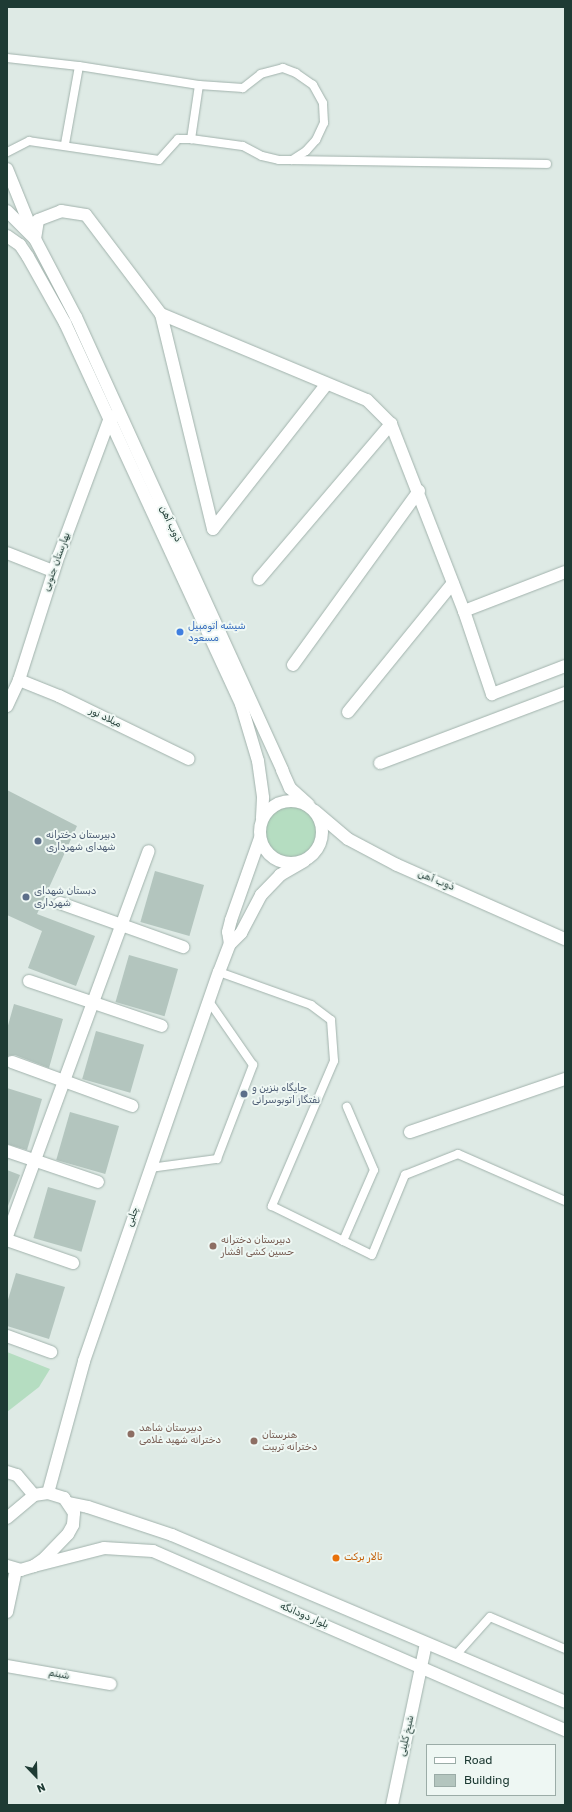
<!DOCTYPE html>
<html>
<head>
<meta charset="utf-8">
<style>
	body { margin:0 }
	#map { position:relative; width:572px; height:1812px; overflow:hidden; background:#deeae5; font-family:Rubik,Cairo,sans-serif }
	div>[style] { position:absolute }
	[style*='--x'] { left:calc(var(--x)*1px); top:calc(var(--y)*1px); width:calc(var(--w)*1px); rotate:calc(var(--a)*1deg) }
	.green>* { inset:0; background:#b5ddc1 }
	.round { border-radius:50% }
	.building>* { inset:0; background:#b3c5be; transform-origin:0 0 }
	.roads { filter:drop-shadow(0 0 1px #a1b2ac) drop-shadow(0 0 1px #a1b2ac) }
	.service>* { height:8px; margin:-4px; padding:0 4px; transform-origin:4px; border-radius:4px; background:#fff }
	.minor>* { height:12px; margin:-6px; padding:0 6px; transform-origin:6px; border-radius:6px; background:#fff }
	.tertiary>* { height:12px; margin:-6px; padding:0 6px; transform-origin:6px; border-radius:6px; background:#fff }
	.secondary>* { height:12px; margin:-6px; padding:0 6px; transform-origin:6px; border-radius:6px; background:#fff }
	.secondary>.ring { margin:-6px; padding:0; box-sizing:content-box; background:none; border:12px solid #fff; border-radius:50% }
	.dots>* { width:11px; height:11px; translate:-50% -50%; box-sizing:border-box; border:2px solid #eef7f3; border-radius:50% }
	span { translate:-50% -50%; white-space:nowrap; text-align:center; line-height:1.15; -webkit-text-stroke:4px #eef7f3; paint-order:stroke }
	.street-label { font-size:10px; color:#1e3b34 }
	.shop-label { font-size:10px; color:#366cbe }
	.left { translate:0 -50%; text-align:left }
	.service-label { font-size:10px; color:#4e5e75 }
	.education-label { font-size:10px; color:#785e54 }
	.food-label { font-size:10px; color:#c56008 }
	.frame { position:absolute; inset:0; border:8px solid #1e3b34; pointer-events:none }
	.legend { position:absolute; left:426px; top:1744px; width:130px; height:52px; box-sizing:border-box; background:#eef7f3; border:1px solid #9baca7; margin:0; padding:5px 7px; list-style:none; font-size:12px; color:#1e3b34 }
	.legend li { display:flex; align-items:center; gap:8px; height:20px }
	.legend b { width:20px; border:1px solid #9baca7 }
	.north { position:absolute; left:16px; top:1756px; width:40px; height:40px; -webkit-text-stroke:3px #eef7f3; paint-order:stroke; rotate:157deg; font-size:11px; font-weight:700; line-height:16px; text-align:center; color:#1e3b34 }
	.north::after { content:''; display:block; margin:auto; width:14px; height:18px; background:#1e3b34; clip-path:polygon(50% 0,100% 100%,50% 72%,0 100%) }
</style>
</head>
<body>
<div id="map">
	<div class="green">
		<i class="round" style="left:263px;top:804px;width:56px;height:56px"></i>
		<i style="clip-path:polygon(7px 1352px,50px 1369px,39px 1387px,7px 1412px)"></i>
	</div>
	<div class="building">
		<i style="clip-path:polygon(7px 790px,77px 826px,37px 914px,95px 936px,76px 986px,28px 968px,42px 931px,7px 915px)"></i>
		<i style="left:155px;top:871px;width:51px;height:53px;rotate:16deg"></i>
		<i style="left:129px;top:955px;width:51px;height:49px;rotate:16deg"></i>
		<i style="clip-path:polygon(14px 1004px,63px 1019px,49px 1068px,15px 1055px,7px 1056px,7px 1029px)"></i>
		<i style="left:96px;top:1031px;width:50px;height:50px;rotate:16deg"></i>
		<i style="clip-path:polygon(7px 1088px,42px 1099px,27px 1150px,7px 1144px)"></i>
		<i style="left:70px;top:1112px;width:51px;height:50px;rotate:16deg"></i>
		<i style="clip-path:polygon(7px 1170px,20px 1175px,8px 1206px,7px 1206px)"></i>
		<i style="left:48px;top:1187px;width:50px;height:53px;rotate:16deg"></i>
		<i style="clip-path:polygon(16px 1273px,65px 1287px,49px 1339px,7px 1326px,7px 1303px)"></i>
	</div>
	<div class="roads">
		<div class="service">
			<i style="--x:7;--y:58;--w:72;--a:6.3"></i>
			<i style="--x:79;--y:66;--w:121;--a:9"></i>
			<i style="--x:199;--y:85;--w:55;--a:98.4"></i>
			<i style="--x:191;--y:139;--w:13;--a:180"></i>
			<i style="--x:178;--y:139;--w:28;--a:132"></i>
			<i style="--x:159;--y:160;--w:131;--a:-171.7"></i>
			<i style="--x:29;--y:141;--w:25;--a:153"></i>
			<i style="--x:191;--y:139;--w:52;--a:7.7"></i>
			<i style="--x:243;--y:146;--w:21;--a:28"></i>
			<i style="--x:262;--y:156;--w:17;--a:13"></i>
			<i style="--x:279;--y:160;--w:13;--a:0"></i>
			<i style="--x:292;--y:160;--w:17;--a:-33"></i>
			<i style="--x:306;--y:151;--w:15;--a:-48"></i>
			<i style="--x:316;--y:140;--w:19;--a:-65"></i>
			<i style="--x:324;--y:123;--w:20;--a:-93"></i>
			<i style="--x:323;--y:103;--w:21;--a:-119"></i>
			<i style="--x:313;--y:85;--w:21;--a:-145"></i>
			<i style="--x:296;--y:73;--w:14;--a:-159"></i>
			<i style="--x:283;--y:68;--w:23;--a:165"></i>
			<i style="--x:261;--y:74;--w:23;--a:142"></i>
			<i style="--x:243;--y:88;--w:44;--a:-176.1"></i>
			<i style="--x:65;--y:144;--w:79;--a:-79.8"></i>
			<i style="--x:292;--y:160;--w:255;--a:0.9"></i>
			<i style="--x:219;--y:972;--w:98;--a:19.7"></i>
			<i style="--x:311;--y:1005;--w:25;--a:37"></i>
			<i style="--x:331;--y:1020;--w:41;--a:85.8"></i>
			<i style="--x:334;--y:1061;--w:158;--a:113.2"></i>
			<i style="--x:272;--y:1206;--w:111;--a:26.1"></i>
			<i style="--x:372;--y:1255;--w:87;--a:-67.6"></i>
			<i style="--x:405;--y:1175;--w:57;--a:-21.6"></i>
			<i style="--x:458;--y:1154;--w:117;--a:23.7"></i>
			<i style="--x:150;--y:1168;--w:68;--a:-7.7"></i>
			<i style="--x:217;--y:1159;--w:101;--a:-69"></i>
			<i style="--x:253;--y:1065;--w:79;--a:-124.7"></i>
			<i style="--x:343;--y:1241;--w:77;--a:-66.4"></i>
			<i style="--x:374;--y:1170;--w:69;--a:-113.2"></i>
			<i style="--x:455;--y:1656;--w:52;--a:-48.1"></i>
			<i style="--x:490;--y:1617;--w:82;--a:23.1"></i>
		</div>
		<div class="minor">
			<i style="--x:7;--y:169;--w:74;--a:67.9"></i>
			<i style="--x:35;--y:239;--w:19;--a:-81"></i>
			<i style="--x:38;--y:220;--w:25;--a:-21"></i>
			<i style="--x:61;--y:211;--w:25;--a:9"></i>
			<i style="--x:86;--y:215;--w:124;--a:52.9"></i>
			<i style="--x:161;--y:314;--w:223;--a:22.7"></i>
			<i style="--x:367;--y:400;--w:34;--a:45"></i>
			<i style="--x:391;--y:424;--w:201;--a:68.7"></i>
			<i style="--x:464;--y:611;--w:88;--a:71.4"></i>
			<i style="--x:492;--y:694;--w:78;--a:-21"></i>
			<i style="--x:161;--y:314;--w:221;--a:76.4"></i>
			<i style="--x:213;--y:529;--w:183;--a:-51.9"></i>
			<i style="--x:7;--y:553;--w:49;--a:21.4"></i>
			<i style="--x:259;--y:579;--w:204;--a:-49.6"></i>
			<i style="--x:464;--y:611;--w:108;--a:-21.1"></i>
			<i style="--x:293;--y:665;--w:215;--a:-54.1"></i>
			<i style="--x:19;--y:680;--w:43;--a:21.8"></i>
			<i style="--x:59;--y:696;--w:144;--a:25.9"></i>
			<i style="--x:7;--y:706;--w:29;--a:-65"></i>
			<i style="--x:19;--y:680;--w:131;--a:-72.3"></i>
			<i style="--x:59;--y:555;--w:146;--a:-69.6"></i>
			<i style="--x:110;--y:418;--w:5;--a:-22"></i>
			<i style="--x:348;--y:712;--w:166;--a:-50.9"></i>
			<i style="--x:380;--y:763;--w:198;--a:-20.7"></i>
			<i style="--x:60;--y:903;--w:131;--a:19.7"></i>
			<i style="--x:29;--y:981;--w:140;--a:18.7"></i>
			<i style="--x:12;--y:1062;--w:128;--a:20.1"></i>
			<i style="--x:410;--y:1132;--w:164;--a:-18.9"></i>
			<i style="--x:7;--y:1151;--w:96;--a:18.8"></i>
			<i style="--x:7;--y:1236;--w:410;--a:-69.8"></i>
			<i style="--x:7;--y:1240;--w:70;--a:19.2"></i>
			<i style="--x:7;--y:1336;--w:47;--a:20"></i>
			<i style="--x:7;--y:1472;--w:10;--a:17"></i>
			<i style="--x:17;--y:1475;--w:26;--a:50"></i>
			<i style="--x:7;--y:1666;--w:105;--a:9.9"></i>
			<i style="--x:392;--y:1805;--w:141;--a:-78.1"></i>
		</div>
		<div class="tertiary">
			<i style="--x:7;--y:1612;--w:43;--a:-77.9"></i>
		</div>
		<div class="secondary">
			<i style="--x:7;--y:211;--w:40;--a:45"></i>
			<i style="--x:35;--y:239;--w:88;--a:62.3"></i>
			<i style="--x:76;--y:317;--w:498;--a:65.5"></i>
			<i style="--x:282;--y:770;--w:20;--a:66"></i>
			<i style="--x:290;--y:788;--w:25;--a:42"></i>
			<i style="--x:7;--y:236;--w:16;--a:35"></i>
			<i style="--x:20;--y:245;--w:14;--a:56"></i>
			<i style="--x:28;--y:257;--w:76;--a:60.7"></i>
			<i style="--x:65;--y:323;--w:420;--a:65.2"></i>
			<i style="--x:241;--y:704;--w:59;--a:73.4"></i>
			<i style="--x:258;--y:761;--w:37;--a:82"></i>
			<i style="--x:263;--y:798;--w:20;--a:93"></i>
			<i class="ring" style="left:260px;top:801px;width:50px;height:50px"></i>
			<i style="--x:315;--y:811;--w:43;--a:40.3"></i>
			<i style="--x:348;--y:839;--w:55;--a:28"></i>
			<i style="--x:397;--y:865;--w:184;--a:23.8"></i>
			<i style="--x:230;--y:944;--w:12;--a:-99"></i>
			<i style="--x:228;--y:932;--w:12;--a:-76"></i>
			<i style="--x:231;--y:920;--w:87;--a:-70.5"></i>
			<i style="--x:48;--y:1493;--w:137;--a:-74.7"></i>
			<i style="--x:84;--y:1361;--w:412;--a:-70.9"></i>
			<i style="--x:219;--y:972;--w:30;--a:-69"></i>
			<i style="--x:230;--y:944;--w:16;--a:-45"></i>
			<i style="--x:241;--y:933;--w:43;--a:-62.2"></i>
			<i style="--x:261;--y:895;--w:28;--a:-46"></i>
			<i style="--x:280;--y:875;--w:28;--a:-30"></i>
			<i style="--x:69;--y:1503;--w:19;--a:12"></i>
			<i style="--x:88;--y:1507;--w:89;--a:18.4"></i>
			<i style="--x:172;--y:1535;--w:427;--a:23"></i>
			<i style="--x:7;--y:1518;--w:35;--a:-40"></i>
			<i style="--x:34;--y:1495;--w:14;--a:-8"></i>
			<i style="--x:48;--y:1493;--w:17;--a:17"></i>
			<i style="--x:64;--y:1498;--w:18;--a:56"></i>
			<i style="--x:74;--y:1513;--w:12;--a:95"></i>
			<i style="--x:73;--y:1525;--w:10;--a:119"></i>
			<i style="--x:68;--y:1534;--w:33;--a:134"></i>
			<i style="--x:45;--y:1558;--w:14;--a:144"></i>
			<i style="--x:34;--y:1566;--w:14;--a:163"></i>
			<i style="--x:21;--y:1570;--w:15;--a:-164"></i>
			<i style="--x:34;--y:1566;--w:72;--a:-14.4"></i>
			<i style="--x:104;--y:1548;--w:49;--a:3.5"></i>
			<i style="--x:153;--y:1551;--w:449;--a:23.5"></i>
			<i style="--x:421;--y:1667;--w:24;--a:-78"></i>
		</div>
	</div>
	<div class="dots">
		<i style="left:180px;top:632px;background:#3f7fe0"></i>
		<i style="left:38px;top:841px;background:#5c6f8a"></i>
		<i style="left:26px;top:897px;background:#5c6f8a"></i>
		<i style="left:244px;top:1094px;background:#5c6f8a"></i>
		<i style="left:213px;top:1246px;background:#8d6e63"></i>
		<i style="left:131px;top:1434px;background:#8d6e63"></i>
		<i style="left:254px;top:1441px;background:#8d6e63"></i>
		<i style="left:336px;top:1558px;background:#e8710a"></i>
	</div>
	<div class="street-label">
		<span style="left:170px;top:524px;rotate:65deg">ذوب آهن</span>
		<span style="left:57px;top:562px;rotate:-70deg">بهارستان جنوبی</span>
		<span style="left:105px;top:718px;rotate:26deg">میلاد نور</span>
		<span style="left:436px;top:881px;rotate:22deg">ذوب آهن</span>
		<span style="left:133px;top:1217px;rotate:-71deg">چلبی</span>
		<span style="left:304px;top:1616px;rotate:23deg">بلوار دودانگه</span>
		<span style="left:59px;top:1675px;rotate:10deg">شبنم</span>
		<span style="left:407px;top:1736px;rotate:-78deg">شیخ کلینی</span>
	</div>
	<div class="shop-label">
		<span class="left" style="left:188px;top:632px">شیشه اتومبیل<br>مسعود</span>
	</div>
	<div class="service-label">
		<span class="left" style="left:46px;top:841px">دبیرستان دخترانه<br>شهدای شهرداری</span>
		<span class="left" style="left:34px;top:897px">دبستان شهدای<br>شهرداری</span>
		<span class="left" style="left:252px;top:1094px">جایگاه بنزین و<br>نفتگاز اتوبوسرانی</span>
	</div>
	<div class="education-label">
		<span class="left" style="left:221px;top:1246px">دبیرستان دخترانه<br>حسین کشی افشار</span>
		<span class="left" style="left:139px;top:1434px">دبیرستان شاهد<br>دخترانه شهید غلامی</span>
		<span class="left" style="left:262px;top:1441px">هنرستان<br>دخترانه تربیت</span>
	</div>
	<div class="food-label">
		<span class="left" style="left:344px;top:1558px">تالار برکت</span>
	</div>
	<div class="frame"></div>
	<ul class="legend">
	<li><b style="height:5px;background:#fff"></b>Road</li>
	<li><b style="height:11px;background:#b3c5be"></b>Building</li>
	</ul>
	<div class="north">N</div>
</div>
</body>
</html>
